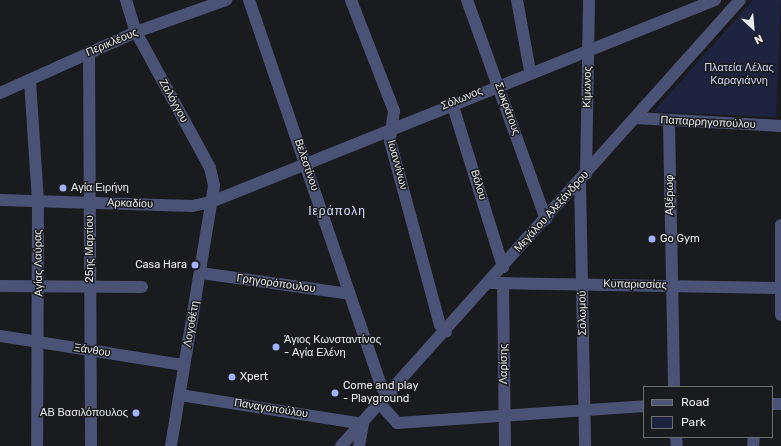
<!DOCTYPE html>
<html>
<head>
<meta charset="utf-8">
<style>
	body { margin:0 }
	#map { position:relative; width:781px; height:446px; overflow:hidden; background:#1a1b1e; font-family:Rubik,sans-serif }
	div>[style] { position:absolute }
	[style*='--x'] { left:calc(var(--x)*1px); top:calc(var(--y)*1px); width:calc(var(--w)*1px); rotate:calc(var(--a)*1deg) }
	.green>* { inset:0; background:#1e233f }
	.minor>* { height:12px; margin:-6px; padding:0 6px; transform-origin:6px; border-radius:6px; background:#4a5276 }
	.dots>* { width:11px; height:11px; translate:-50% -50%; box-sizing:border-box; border:2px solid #1a1b1e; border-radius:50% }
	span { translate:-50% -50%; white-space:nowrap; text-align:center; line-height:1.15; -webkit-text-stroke:3px #1a1b1e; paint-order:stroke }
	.street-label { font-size:11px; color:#ebecee }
	.park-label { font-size:11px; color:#cfd6f4 }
	.poi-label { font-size:11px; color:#ebecee }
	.left { translate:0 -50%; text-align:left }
	.right { translate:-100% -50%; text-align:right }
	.neighbourhood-label { font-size:12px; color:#dae1fe; letter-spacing:1px }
	.legend { position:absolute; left:643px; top:386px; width:130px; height:52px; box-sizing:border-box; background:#1a1b1e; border:1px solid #6e6f71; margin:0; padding:5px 7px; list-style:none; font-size:12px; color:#ebecee }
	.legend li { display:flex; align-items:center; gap:8px; height:20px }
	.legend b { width:20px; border:1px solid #6e6f71 }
	.north { position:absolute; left:733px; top:8px; width:40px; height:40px; -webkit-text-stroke:3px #1a1b1e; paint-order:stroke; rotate:154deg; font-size:11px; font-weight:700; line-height:16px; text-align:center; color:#ebecee }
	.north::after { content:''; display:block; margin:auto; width:14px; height:18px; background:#ebecee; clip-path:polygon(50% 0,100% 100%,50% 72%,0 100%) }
</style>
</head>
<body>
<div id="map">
	<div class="green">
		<i style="clip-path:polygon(753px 0,781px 0,776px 117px,653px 112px)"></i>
	</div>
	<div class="minor">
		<i style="--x:126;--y:0;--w:34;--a:73"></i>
		<i style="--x:136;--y:32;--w:155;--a:61.4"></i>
		<i style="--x:210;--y:168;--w:18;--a:77"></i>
		<i style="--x:214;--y:186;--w:264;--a:99.4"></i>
		<i style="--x:249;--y:0;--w:410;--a:71.1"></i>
		<i style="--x:382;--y:388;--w:11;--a:34"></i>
		<i style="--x:351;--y:0;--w:119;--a:68.8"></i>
		<i style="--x:394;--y:111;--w:30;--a:98"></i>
		<i style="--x:390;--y:141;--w:191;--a:74.8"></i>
		<i style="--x:440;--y:325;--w:9;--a:49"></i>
		<i style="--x:467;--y:0;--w:233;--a:70.2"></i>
		<i style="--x:517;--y:0;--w:72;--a:79.6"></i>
		<i style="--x:89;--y:52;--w:394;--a:89.7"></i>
		<i style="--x:30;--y:81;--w:121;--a:86.2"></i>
		<i style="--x:38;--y:202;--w:244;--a:90.2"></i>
		<i style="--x:0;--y:93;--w:149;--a:-24.2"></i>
		<i style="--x:136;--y:32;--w:96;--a:-19.6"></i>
		<i style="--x:452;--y:103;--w:172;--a:72.7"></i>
		<i style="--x:635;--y:118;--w:146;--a:3.1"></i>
		<i style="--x:669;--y:122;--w:265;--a:88.9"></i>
		<i style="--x:586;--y:174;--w:174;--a:-89"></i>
		<i style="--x:580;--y:181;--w:265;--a:88.9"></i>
		<i style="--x:0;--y:200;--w:192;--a:1.8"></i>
		<i style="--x:192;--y:206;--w:19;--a:-12"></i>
		<i style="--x:211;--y:202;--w:543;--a:-21.84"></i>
		<i style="--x:781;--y:225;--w:90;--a:90"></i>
		<i style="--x:201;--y:273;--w:150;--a:8"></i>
		<i style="--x:490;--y:283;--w:291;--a:1"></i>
		<i style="--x:503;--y:283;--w:163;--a:89.3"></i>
		<i style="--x:0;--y:286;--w:142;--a:0.4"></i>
		<i style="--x:0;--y:336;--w:186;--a:9"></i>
		<i style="--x:180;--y:395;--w:185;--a:9"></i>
		<i style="--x:772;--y:404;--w:9;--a:0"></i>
		<i style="--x:381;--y:405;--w:24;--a:48"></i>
		<i style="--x:397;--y:423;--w:248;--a:-3.9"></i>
		<i style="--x:676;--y:437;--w:9;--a:84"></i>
		<i style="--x:341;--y:446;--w:598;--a:-48.18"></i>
		<i style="--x:359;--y:446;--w:22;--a:-80"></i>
		<i style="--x:753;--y:446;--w:9;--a:-84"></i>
	</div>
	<div class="dots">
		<i style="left:63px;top:188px;background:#a2b2fd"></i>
		<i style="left:652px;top:239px;background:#a2b2fd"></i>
		<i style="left:195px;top:265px;background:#a2b2fd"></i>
		<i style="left:276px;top:347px;background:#a2b2fd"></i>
		<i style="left:232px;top:377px;background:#a2b2fd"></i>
		<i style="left:335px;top:393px;background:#a2b2fd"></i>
		<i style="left:136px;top:413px;background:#a2b2fd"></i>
	</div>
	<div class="street-label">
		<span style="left:112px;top:43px;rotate:-23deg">Περικλέους</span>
		<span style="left:588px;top:87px;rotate:-89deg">Κίμωνος</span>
		<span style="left:462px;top:99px;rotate:-22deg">Σόλωνος</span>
		<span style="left:173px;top:101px;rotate:61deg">Ζαλόγγου</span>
		<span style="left:507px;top:109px;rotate:70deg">Σωκράτους</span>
		<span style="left:708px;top:123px;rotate:3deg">Παπαρρηγοπούλου</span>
		<span style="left:306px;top:165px;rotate:71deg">Βελεστίνου</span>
		<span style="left:397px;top:165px;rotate:75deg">Ιωαννίνων</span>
		<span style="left:478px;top:185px;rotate:73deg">Βόλου</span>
		<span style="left:670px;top:195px;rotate:-90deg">Αβέρωφ</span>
		<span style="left:130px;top:204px;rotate:2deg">Αρκαδίου</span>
		<span style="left:552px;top:212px;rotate:-48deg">Μεγάλου Αλεξάνδρου</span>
		<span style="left:90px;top:249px;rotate:-90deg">25ης Μαρτίου</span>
		<span style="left:39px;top:263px;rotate:-91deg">Αγίας Λαύρας</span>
		<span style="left:276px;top:284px;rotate:8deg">Γρηγορόπουλου</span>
		<span style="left:635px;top:285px;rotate:1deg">Κυπαρισσίας</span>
		<span style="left:583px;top:313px;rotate:-91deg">Σολωμού</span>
		<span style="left:192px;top:324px;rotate:-80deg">Λογοθέτη</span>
		<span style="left:92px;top:351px;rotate:9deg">Ξάνθου</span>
		<span style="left:504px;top:364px;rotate:-90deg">Λαρίσης</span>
		<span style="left:271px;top:409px;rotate:9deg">Παναγοπούλου</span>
	</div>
	<div class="park-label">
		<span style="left:739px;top:75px">Πλατεία Λέλας<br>Καραγιάννη</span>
	</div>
	<div class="poi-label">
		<span class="left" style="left:71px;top:188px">Αγία Ειρήνη</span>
		<span class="left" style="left:660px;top:239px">Go Gym</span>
		<span class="right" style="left:187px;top:265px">Casa Hara</span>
		<span class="left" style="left:284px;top:347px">Άγιος Κωνσταντίνος<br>- Αγία Ελένη</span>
		<span class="left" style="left:240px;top:377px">Xpert</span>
		<span class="left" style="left:343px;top:393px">Come and play<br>- Playground</span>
		<span class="right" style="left:128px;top:413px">ΑΒ Βασιλόπουλος</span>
	</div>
	<div class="neighbourhood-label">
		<span style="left:337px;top:212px">Ιεράπολη</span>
	</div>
	<ul class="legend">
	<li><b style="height:5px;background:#4a5276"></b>Road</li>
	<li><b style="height:11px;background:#1e233f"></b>Park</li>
	</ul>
	<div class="north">N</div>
</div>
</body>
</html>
